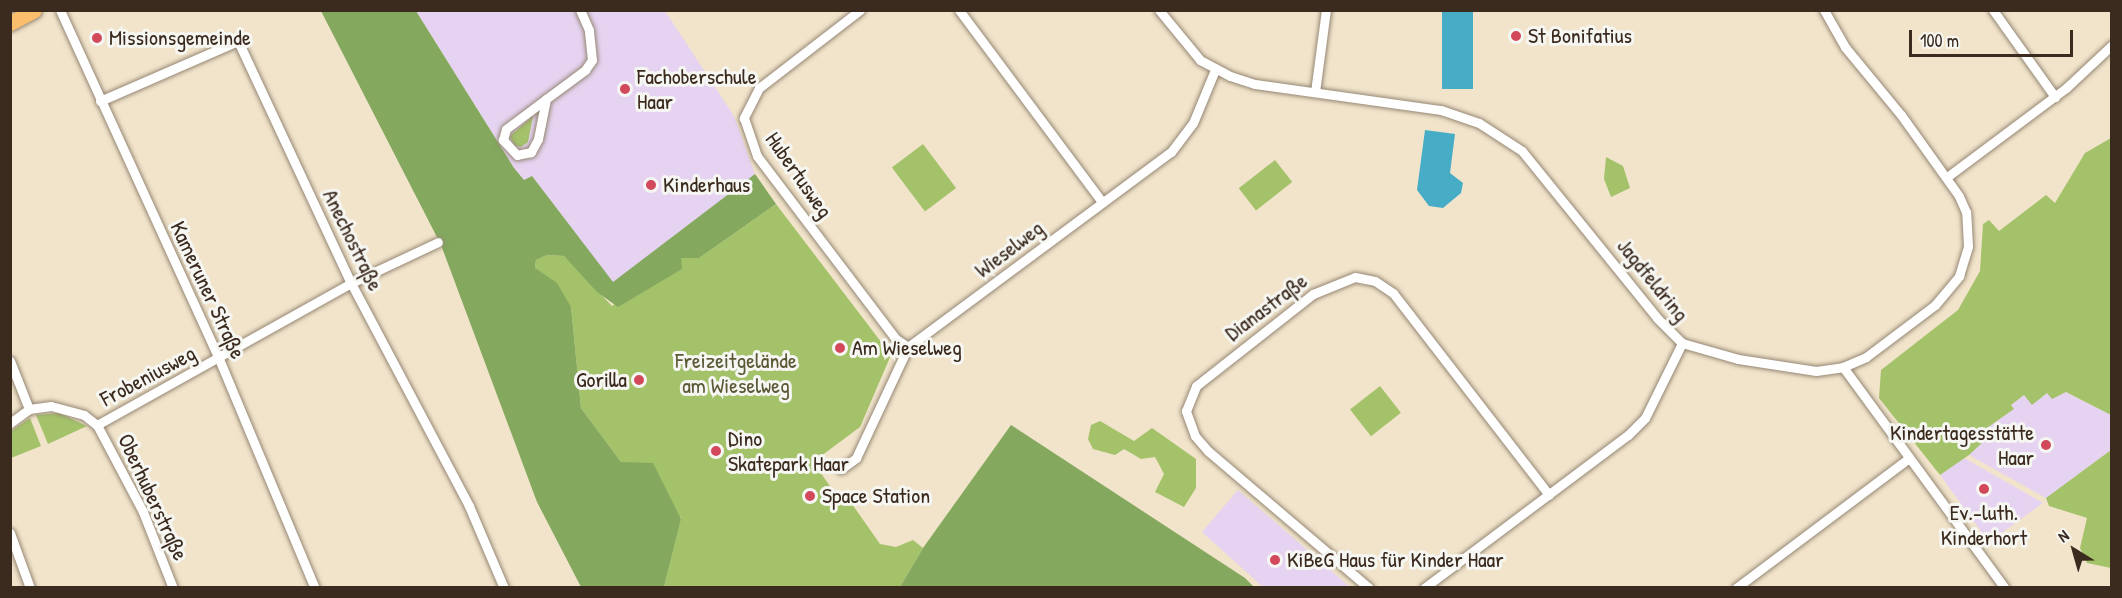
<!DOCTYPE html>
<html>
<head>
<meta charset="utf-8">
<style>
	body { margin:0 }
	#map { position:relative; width:2122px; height:598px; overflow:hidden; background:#f1e4cb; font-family:"Patrick Hand",sans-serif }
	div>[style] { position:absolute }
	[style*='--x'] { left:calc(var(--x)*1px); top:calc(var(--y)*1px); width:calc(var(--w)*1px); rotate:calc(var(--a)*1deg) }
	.built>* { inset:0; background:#e5d3f1 }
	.green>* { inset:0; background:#a4c26a; transform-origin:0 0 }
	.forest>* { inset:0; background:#83a85e }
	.water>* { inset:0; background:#47adc6; transform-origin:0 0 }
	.roads { filter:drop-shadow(0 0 2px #968774) drop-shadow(0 0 2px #968774) }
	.street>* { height:9px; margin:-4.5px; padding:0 4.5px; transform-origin:4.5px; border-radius:4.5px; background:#fff }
	.primary>* { height:15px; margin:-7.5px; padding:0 7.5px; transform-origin:7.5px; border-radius:7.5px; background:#fabe6d }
	.dots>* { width:16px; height:16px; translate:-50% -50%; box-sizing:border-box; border:3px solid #f6f6f2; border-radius:50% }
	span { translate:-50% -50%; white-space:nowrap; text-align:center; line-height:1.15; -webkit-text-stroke:6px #f6f6f2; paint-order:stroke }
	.poi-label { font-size:22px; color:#3b2a1e }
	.left { translate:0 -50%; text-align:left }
	.right { translate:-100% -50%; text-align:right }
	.street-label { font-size:22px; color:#3b2a1e }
	.park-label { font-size:22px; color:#5a5835 }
	.frame { position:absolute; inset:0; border:12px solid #3b2a1e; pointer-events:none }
	.north { position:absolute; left:2044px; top:520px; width:60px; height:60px; -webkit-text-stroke:4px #f6f6f2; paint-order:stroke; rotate:323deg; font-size:16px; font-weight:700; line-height:24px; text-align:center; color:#3b2a1e }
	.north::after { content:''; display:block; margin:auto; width:21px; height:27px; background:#3b2a1e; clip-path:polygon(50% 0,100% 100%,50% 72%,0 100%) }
	.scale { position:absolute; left:1909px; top:30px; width:164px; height:27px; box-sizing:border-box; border:3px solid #3b2a1e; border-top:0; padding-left:8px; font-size:18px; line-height:21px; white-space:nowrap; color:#3b2a1e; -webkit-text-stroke:4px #f6f6f2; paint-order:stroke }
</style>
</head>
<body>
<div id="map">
	<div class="built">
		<i style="clip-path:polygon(416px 11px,665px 11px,734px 116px,755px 174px,613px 283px,532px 176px,524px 180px,514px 168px)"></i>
		<i style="clip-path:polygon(2065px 392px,2111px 415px,2111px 450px,2046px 498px,1969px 455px,1984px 441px,1981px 432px,2014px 409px,2011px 405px,2024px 395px)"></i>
		<i style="clip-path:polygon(1964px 458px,2043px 503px,1989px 542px,1940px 475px)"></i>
		<i style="clip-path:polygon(1238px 490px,1350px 587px,1263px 587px,1202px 532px)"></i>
	</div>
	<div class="green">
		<i style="clip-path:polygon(533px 116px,528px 142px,521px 147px,514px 145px,510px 136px)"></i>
		<i style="clip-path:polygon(2111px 138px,2111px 415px,2066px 392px,2052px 399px,2047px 393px,2032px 405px,2024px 395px,2011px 405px,2014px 409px,1981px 432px,1984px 441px,1969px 455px,1940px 475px,1879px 398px,1881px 370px,1958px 310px,1980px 271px,1983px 224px,1989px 220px,1999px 231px,2046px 195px,2055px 203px,2085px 153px)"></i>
		<i style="left:923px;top:144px;width:55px;height:39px;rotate:53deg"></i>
		<i style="clip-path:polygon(1606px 157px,1623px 166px,1630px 188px,1611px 197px,1604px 179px)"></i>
		<i style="left:1275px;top:160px;width:28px;height:46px;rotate:52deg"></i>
		<i style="clip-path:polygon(776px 204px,891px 355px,860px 427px,813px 462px,832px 489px,845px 494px,880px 544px,896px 547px,913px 540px,923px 548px,900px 587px,664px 587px,681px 518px,621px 462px,581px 408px,571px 307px,535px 268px,536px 260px,547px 255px,564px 256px,612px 306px,681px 258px,699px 258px)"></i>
		<i style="left:1380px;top:386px;width:34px;height:38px;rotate:52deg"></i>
		<i style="clip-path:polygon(59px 413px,87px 426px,48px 444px,36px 415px)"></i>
		<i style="clip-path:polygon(30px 418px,41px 446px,11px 458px,11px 431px)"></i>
		<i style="clip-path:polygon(1100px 421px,1134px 441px,1152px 428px,1196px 459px,1196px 488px,1184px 507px,1155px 492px,1164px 474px,1155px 457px,1141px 459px,1124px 449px,1115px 455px,1093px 449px,1088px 439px,1091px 425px)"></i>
		<i style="clip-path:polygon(2111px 450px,2111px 568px,2087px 563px,2080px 548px,2087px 518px,2049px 506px,2046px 498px)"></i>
	</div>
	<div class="forest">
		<i style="clip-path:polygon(321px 11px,416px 11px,514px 168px,524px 180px,532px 176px,613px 282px,755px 174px,776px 204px,699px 258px,681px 258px,682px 269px,618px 307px,597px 292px,564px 256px,547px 255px,536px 260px,535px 268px,557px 283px,571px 307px,581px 408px,621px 462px,653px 463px,681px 519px,664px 587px,581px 587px,537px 502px,441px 245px)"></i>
		<i style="clip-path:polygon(1011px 425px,1245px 578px,1254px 587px,900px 587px,923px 548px)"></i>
	</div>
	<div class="water">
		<i style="left:1442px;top:11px;width:31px;height:78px"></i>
		<i style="clip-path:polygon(1425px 130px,1455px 134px,1450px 173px,1463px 183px,1461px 193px,1443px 208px,1429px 206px,1417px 190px)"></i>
	</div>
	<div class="roads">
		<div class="street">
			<i style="--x:60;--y:10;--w:384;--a:65.5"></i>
			<i style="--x:219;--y:359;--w:248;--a:67.3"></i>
			<i style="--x:860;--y:10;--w:128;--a:142.3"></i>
			<i style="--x:759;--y:88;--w:34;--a:117"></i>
			<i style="--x:744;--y:118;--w:40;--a:71.1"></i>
			<i style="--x:757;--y:156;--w:230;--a:52.8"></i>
			<i style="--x:896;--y:339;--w:14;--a:34"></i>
			<i style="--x:959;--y:10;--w:239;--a:53.3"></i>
			<i style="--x:1159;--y:10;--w:65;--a:50.6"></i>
			<i style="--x:1200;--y:60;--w:34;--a:28"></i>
			<i style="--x:1230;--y:76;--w:26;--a:18"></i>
			<i style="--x:1255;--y:84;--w:188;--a:8"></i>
			<i style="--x:1441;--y:110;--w:40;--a:18.9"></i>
			<i style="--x:1479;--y:123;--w:51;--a:33.1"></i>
			<i style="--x:1522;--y:151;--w:215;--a:51"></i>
			<i style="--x:1657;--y:318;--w:35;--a:45"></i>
			<i style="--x:1682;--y:343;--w:58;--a:15.9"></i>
			<i style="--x:1738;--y:359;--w:79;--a:8.7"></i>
			<i style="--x:1816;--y:371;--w:27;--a:-8"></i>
			<i style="--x:1843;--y:367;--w:25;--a:-23"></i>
			<i style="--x:1866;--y:357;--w:86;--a:-37"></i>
			<i style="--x:1935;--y:305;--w:38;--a:-50"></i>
			<i style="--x:1959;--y:276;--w:31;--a:-73"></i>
			<i style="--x:1968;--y:246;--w:34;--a:-93"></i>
			<i style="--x:1966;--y:212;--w:17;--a:-114"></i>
			<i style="--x:1959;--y:196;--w:100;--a:-125.6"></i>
			<i style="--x:1901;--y:115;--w:88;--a:-129.5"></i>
			<i style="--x:1845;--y:47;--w:43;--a:-119.6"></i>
			<i style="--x:1993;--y:10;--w:107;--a:54.5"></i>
			<i style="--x:1315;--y:92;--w:83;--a:-82.4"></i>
			<i style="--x:546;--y:99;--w:41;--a:101.3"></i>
			<i style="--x:538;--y:139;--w:15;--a:118"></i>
			<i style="--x:531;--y:152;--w:14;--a:168"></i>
			<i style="--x:517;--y:155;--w:21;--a:-133"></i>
			<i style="--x:503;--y:140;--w:11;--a:-75"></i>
			<i style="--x:506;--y:129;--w:50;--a:-36.9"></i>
			<i style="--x:546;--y:99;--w:49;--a:-36.6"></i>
			<i style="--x:585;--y:70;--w:12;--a:-55"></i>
			<i style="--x:592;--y:60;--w:30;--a:-96"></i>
			<i style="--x:589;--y:30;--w:22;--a:-114"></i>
			<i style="--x:100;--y:101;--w:150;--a:-23.5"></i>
			<i style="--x:238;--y:41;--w:267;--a:65"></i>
			<i style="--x:351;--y:283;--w:252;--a:62.1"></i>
			<i style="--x:469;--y:506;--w:89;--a:66.9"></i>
			<i style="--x:1947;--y:177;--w:149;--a:-36.8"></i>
			<i style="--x:2066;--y:88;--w:63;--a:-43.1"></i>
			<i style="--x:10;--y:361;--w:52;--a:68.4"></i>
			<i style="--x:1843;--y:367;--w:274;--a:53.8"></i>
			<i style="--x:10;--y:423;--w:24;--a:-36"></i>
			<i style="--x:29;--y:409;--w:22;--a:-8"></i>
			<i style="--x:51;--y:406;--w:34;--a:15"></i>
			<i style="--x:84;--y:415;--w:16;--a:38"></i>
			<i style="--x:97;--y:425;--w:98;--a:62.1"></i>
			<i style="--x:143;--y:512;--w:82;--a:68.5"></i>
			<i style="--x:97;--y:425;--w:291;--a:-29.2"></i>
			<i style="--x:351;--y:283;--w:96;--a:-25.2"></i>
			<i style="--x:841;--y:469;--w:19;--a:-36"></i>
			<i style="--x:856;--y:458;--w:123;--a:-64.9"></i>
			<i style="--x:908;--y:347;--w:327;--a:-36.6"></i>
			<i style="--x:1171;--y:152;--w:36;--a:-53"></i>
			<i style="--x:1193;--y:123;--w:57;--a:-67.5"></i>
			<i style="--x:10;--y:533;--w:59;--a:70"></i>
			<i style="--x:1369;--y:588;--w:211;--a:-139.6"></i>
			<i style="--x:1208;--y:451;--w:20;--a:-131"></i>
			<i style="--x:1195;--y:436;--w:27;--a:-110"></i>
			<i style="--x:1186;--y:411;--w:27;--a:-68"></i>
			<i style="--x:1196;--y:386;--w:149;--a:-38.2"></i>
			<i style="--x:1313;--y:294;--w:45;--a:-22"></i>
			<i style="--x:1355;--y:277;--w:20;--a:11"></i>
			<i style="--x:1375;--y:281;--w:22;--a:34"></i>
			<i style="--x:1393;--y:293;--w:255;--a:52.3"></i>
			<i style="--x:1424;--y:588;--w:255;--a:-36.9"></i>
			<i style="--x:1628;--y:435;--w:24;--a:-45"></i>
			<i style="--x:1645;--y:418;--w:84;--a:-63.7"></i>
			<i style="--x:1736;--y:588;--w:215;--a:-36.9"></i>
		</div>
		<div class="primary">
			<i style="--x:10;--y:23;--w:27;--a:-28"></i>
		</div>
	</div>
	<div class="dots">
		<i style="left:1516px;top:36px;background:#d1495b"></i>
		<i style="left:97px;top:38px;background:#d1495b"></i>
		<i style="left:625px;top:89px;background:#d1495b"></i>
		<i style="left:651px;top:185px;background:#d1495b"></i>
		<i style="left:840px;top:348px;background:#d1495b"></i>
		<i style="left:639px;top:380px;background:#d1495b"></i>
		<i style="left:2046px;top:445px;background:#d1495b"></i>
		<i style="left:716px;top:451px;background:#d1495b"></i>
		<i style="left:1984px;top:489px;background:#d1495b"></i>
		<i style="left:810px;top:496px;background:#d1495b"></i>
		<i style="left:1275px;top:560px;background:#d1495b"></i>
	</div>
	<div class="poi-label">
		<span class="left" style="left:1528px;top:36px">St Bonifatius</span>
		<span class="left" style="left:109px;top:38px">Missionsgemeinde</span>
		<span class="left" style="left:637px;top:89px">Fachoberschule<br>Haar</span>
		<span class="left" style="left:663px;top:185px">Kinderhaus</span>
		<span class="left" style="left:852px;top:348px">Am Wieselweg</span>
		<span class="right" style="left:627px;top:380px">Gorilla</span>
		<span class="right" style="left:2034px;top:445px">Kindertagesstätte<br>Haar</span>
		<span class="left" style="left:728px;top:451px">Dino<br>Skatepark Haar</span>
		<span class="left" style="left:822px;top:496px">Space Station</span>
		<span style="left:1984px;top:525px">Ev.-luth.<br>Kinderhort</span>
		<span class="left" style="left:1287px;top:560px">KiBeG Haus für Kinder Haar</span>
	</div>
	<div class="street-label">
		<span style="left:799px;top:175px;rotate:55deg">Hubertusweg</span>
		<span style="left:353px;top:240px;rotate:64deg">Anechostraße</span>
		<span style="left:1009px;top:249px;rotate:-37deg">Wieselweg</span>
		<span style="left:1653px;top:280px;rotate:51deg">Jagdfeldring</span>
		<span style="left:208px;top:290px;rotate:65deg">Kameruner Straße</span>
		<span style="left:1266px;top:307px;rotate:-37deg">Dianastraße</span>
		<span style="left:148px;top:376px;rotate:-28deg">Frobeniusweg</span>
		<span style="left:153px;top:497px;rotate:65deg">Oberhuberstraße</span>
	</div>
	<div class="park-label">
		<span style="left:736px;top:373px">Freizeitgelände<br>am Wieselweg</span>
	</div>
	<div class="frame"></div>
	<div class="north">N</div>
	<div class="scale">100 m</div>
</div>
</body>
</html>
